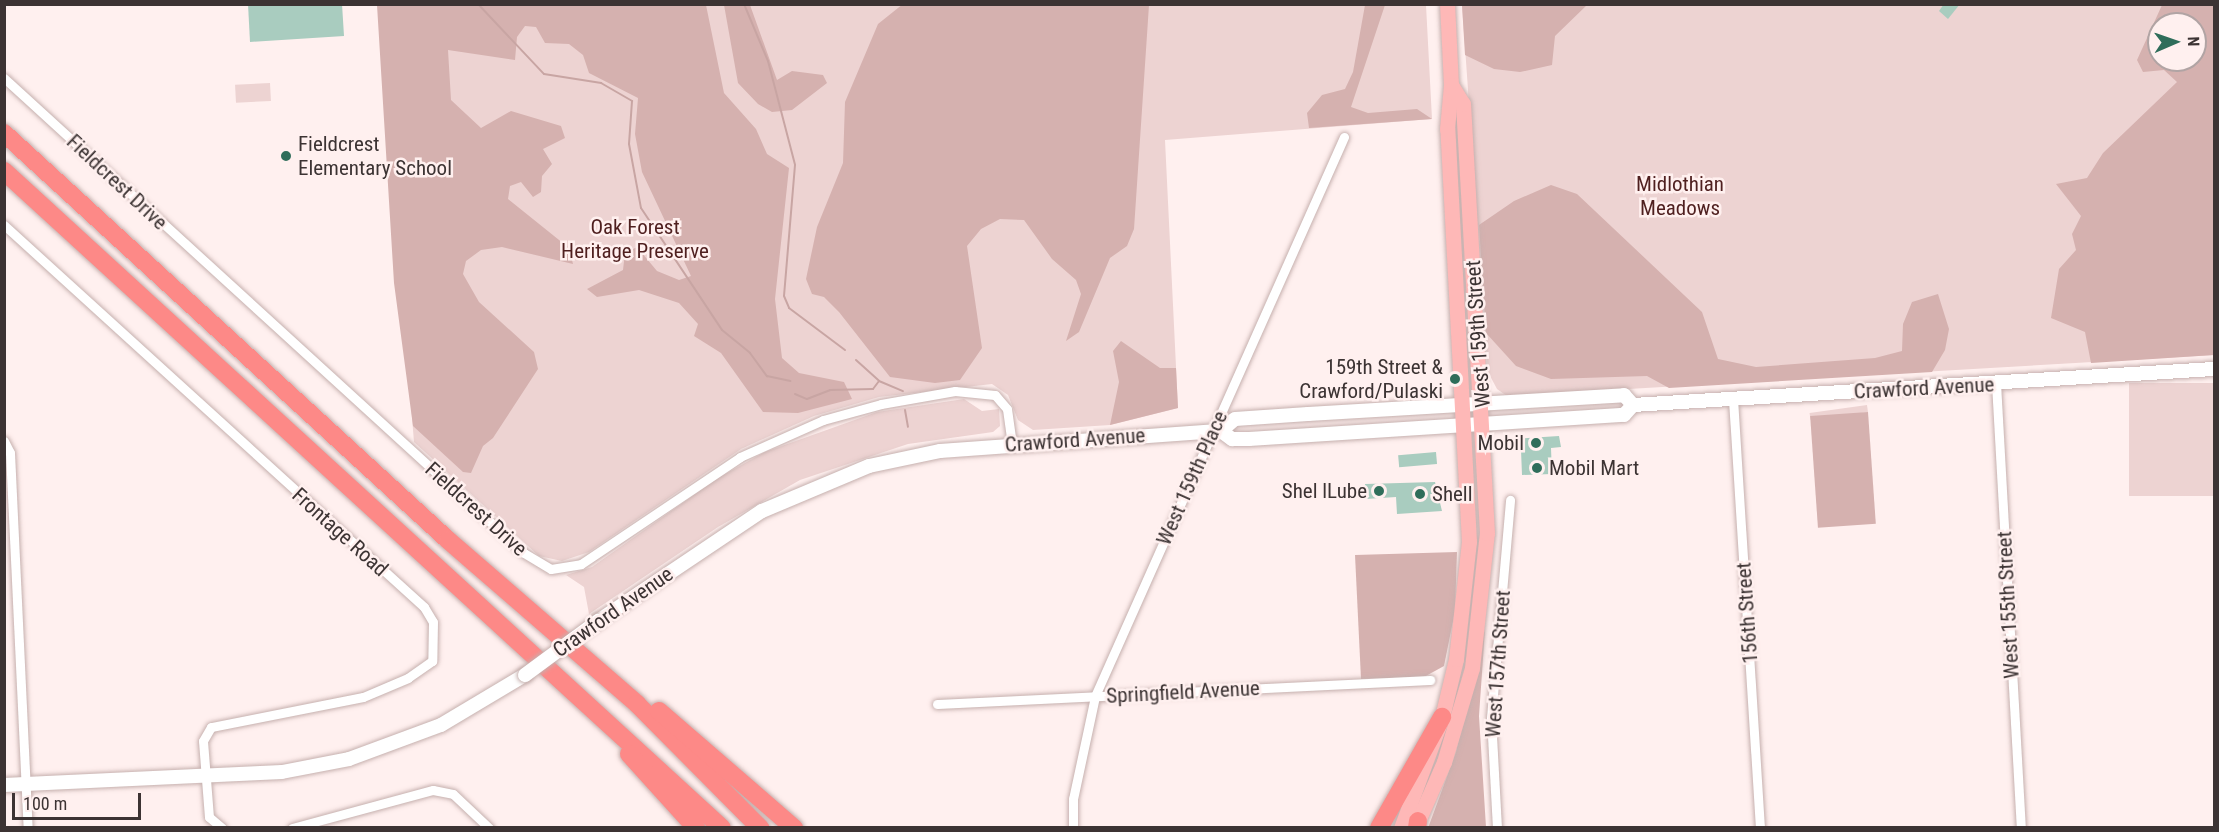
<!DOCTYPE html>
<html>
<head>
<meta charset="utf-8">
<style>
	body { margin:0 }
	#map { position:relative; width:2219px; height:832px; overflow:hidden; background:#fff0ef; font-family:"Roboto Condensed",sans-serif }
	div>[style] { position:absolute }
	[style*='--x'] { left:calc(var(--x)*1px); top:calc(var(--y)*1px); width:calc(var(--w)*1px); rotate:calc(var(--a)*1deg) }
	.green>* { inset:0; background:#edd3d2; transform-origin:0 0 }
	.forest>* { inset:0; background:#d5b1af; transform-origin:0 0 }
	.stream>* { height:2px; margin:-1px; padding:0 1px; transform-origin:1px; border-radius:1px; background:#c8a5a3 }
	.building>* { inset:0; background:#a9ccbf; transform-origin:0 0 }
	.roads { filter:drop-shadow(0 0 2px #c6b0ae) drop-shadow(0 0 2px #c6b0ae) }
	.street>* { height:9px; margin:-4.5px; padding:0 4.5px; transform-origin:4.5px; border-radius:4.5px; background:#fff }
	.secondary>* { height:14px; margin:-7px; padding:0 7px; transform-origin:7px; border-radius:7px; background:#fff }
	.primary>* { height:15px; margin:-7.5px; padding:0 7.5px; transform-origin:7.5px; border-radius:7.5px; background:#feb8b7 }
	.highway>* { height:18px; margin:-9px; padding:0 9px; transform-origin:9px; border-radius:9px; background:#fd8987 }
	.bridges { filter:drop-shadow(0 0 2px #c6b0ae) drop-shadow(0 0 2px #c6b0ae) }
	.secondary-bridge>* { height:14px; margin:-7px; padding:0 7px; transform-origin:7px; border-radius:7px; background:#fff }
	.dots>* { width:16px; height:16px; translate:-50% -50%; box-sizing:border-box; border:3px solid #fff0ef; border-radius:50% }
	span { translate:-50% -50%; white-space:nowrap; text-align:center; line-height:1.15; -webkit-text-stroke:5px #fff0ef; paint-order:stroke }
	.poi-label { font-size:21px; color:#3c3333 }
	.left { translate:0 -50%; text-align:left }
	.right { translate:-100% -50%; text-align:right }
	.street-label { font-size:21px; color:#3c3333 }
	.park-label { font-size:21px; color:#4f1f1f }
	.frame { position:absolute; inset:0; border:6px solid #3c3333; pointer-events:none }
	.north { position:absolute; left:2147px; top:12px; width:60px; height:60px; box-sizing:border-box; background:#fff0ef; border:2px solid #b1a4a4; border-radius:50%; rotate:88deg; font-size:16px; font-weight:700; line-height:24px; text-align:center; color:#3c3333 }
	.north::after { content:''; display:block; margin:auto; width:21px; height:27px; background:#2f6d5a; clip-path:polygon(50% 0,100% 100%,50% 72%,0 100%) }
	.scale { position:absolute; left:12px; top:793px; width:129px; height:27px; box-sizing:border-box; border:3px solid #3c3333; border-top:0; padding-left:8px; font-size:18px; line-height:21px; white-space:nowrap; color:#3c3333; -webkit-text-stroke:4px #fff0ef; paint-order:stroke }
</style>
</head>
<body>
<div id="map">
	<div class="green">
		<i style="clip-path:polygon(379px 5px,1426px 5px,1432px 119px,1165px 140px,1178px 408px,1110px 425px,1033px 430px,1018px 420px,1008px 395px,992px 384px,879px 397px,814px 416px,741px 449px,589px 552px,562px 561px,539px 556px,414px 442px)"></i>
		<i style="clip-path:polygon(evenodd,1462px 5px,2214px 5px,2214px 355px,1507px 396px,1497px 389px,1488px 372px,1462px 5px,2159px 24px,2195px 24px,2195px 60px,2159px 60px,2159px 24px)"></i>
		<i style="left:270px;top:83px;width:18px;height:35px;rotate:87deg"></i>
		<i style="left:2214px;top:383px;width:113px;height:85px;rotate:90deg"></i>
		<i style="clip-path:polygon(964px 399px,982px 411px,999px 409px,1000px 426px,993px 432px,908px 444px,800px 480px,718px 527px,589px 614px,584px 587px,566px 575px,592px 567px,718px 478px,765px 452px,877px 412px)"></i>
		<i style="left:1867px;top:405px;width:7px;height:58px;rotate:82deg"></i>
	</div>
	<div class="forest">
		<i style="clip-path:polygon(903px 4px,1149px 5px,1134px 229px,1127px 246px,1110px 258px,1079px 332px,1066px 341px,1081px 294px,1076px 280px,1052px 259px,1024px 220px,1000px 219px,981px 229px,967px 246px,982px 348px,960px 380px,935px 383px,890px 377px,839px 312px,824px 297px,812px 294px,806px 279px,817px 227px,843px 163px,845px 102px,878px 24px)"></i>
		<i style="clip-path:polygon(377px 5px,706px 5px,724px 93px,756px 129px,767px 154px,789px 168px,775px 299px,782px 358px,799px 373px,844px 382px,852px 399px,798px 413px,763px 412px,721px 353px,694px 336px,698px 324px,679px 303px,639px 290px,597px 297px,587px 289px,623px 270px,625px 253px,637px 247px,657px 271px,679px 280px,691px 276px,642px 172px,635px 134px,638px 98px,589px 73px,583px 55px,569px 44px,545px 43px,536px 27px,525px 26px,517px 37px,515px 60px,448px 50px,451px 100px,481px 128px,511px 111px,561px 126px,565px 138px,543px 149px,552px 164px,542px 176px,541px 192px,533px 197px,521px 182px,510px 186px,508px 199px,569px 248px,573px 264px,502px 247px,481px 250px,466px 261px,463px 274px,479px 302px,534px 352px,538px 369px,493px 438px,483px 446px,471px 473px,463px 472px,413px 426px,394px 283px)"></i>
		<i style="clip-path:polygon(724px 5px,750px 5px,777px 80px,792px 71px,823px 75px,827px 83px,792px 110px,772px 112px,758px 104px,738px 83px)"></i>
		<i style="clip-path:polygon(1365px 5px,1385px 5px,1351px 107px,1368px 113px,1417px 109px,1432px 119px,1309px 128px,1307px 113px,1322px 95px,1345px 89px,1353px 72px)"></i>
		<i style="clip-path:polygon(1462px 5px,1462px 4px,1587px 5px,1555px 36px,1552px 65px,1520px 72px,1494px 69px,1465px 55px)"></i>
		<i style="clip-path:polygon(evenodd,2162px 5px,2214px 5px,2214px 355px,2091px 363px,2085px 332px,2051px 318px,2059px 269px,2076px 250px,2072px 234px,2081px 216px,2056px 184px,2087px 178px,2103px 153px,2177px 82px,2164px 70px,2143px 72px,2137px 60px,2162px 5px,2159px 24px,2195px 24px,2195px 60px,2159px 60px,2159px 24px)"></i>
		<i style="clip-path:polygon(1551px 185px,1577px 194px,1702px 312px,1718px 359px,1756px 367px,1875px 358px,1902px 351px,1903px 324px,1912px 302px,1938px 294px,1949px 329px,1945px 350px,1932px 372px,1669px 388px,1647px 376px,1551px 379px,1516px 366px,1486px 333px,1479px 225px,1514px 201px)"></i>
		<i style="clip-path:polygon(1121px 341px,1160px 368px,1176px 368px,1178px 408px,1110px 425px,1119px 382px,1113px 351px)"></i>
		<i style="left:1868px;top:412px;width:112px;height:58px;rotate:86deg"></i>
		<i style="clip-path:polygon(1457px 552px,1455px 611px,1444px 666px,1424px 677px,1361px 679px,1355px 555px)"></i>
		<i style="clip-path:polygon(1485px 629px,1479px 716px,1486px 827px,1428px 828px,1456px 752px)"></i>
	</div>
	<div class="stream">
		<i style="--x:478;--y:4;--w:96;--a:46.7"></i>
		<i style="--x:544;--y:74;--w:58;--a:9"></i>
		<i style="--x:601;--y:83;--w:36;--a:30"></i>
		<i style="--x:632;--y:101;--w:43;--a:94"></i>
		<i style="--x:629;--y:144;--w:65;--a:79.4"></i>
		<i style="--x:641;--y:208;--w:146;--a:56.4"></i>
		<i style="--x:722;--y:330;--w:36;--a:39"></i>
		<i style="--x:750;--y:353;--w:29;--a:54"></i>
		<i style="--x:767;--y:376;--w:24;--a:12"></i>
		<i style="--x:744;--y:4;--w:62;--a:67.2"></i>
		<i style="--x:768;--y:61;--w:107;--a:75.4"></i>
		<i style="--x:795;--y:165;--w:131;--a:94.8"></i>
		<i style="--x:784;--y:296;--w:13;--a:67"></i>
		<i style="--x:789;--y:308;--w:70;--a:36.9"></i>
		<i style="--x:856;--y:360;--w:31;--a:42"></i>
		<i style="--x:879;--y:381;--w:26;--a:23"></i>
		<i style="--x:795;--y:394;--w:13;--a:23"></i>
		<i style="--x:807;--y:399;--w:25;--a:-21"></i>
		<i style="--x:830;--y:390;--w:43;--a:-1.3"></i>
		<i style="--x:873;--y:389;--w:10;--a:-53"></i>
		<i style="--x:905;--y:410;--w:17;--a:80"></i>
	</div>
	<div class="building">
		<i style="clip-path:polygon(248px 4px,342px 4px,344px 36px,250px 42px)"></i>
		<i style="clip-path:polygon(1944px 4px,1960px 4px,1948px 19px,1939px 11px)"></i>
		<i style="clip-path:polygon(1559px 436px,1561px 447px,1551px 448px,1552px 474px,1522px 475px,1521px 450px,1513px 450px,1512px 439px)"></i>
		<i style="left:1436px;top:452px;width:12px;height:38px;rotate:85deg"></i>
		<i style="clip-path:polygon(1435px 482px,1442px 511px,1397px 514px,1396px 497px,1366px 499px,1365px 484px)"></i>
	</div>
	<div class="roads">
		<div class="street">
			<i style="--x:4;--y:78;--w:704;--a:42.41"></i>
			<i style="--x:524;--y:553;--w:31;--a:31"></i>
			<i style="--x:551;--y:569;--w:30;--a:-9"></i>
			<i style="--x:581;--y:564;--w:192;--a:-33.9"></i>
			<i style="--x:740;--y:457;--w:91;--a:-24"></i>
			<i style="--x:823;--y:420;--w:60;--a:-15.4"></i>
			<i style="--x:881;--y:404;--w:75;--a:-10"></i>
			<i style="--x:955;--y:391;--w:40;--a:5.7"></i>
			<i style="--x:995;--y:395;--w:18;--a:49"></i>
			<i style="--x:1007;--y:409;--w:34;--a:82"></i>
			<i style="--x:4;--y:225;--w:568;--a:42.29"></i>
			<i style="--x:424;--y:607;--w:17;--a:59"></i>
			<i style="--x:433;--y:622;--w:39;--a:91"></i>
			<i style="--x:432;--y:661;--w:29;--a:145"></i>
			<i style="--x:408;--y:678;--w:49;--a:157.1"></i>
			<i style="--x:363;--y:697;--w:155;--a:168.8"></i>
			<i style="--x:211;--y:727;--w:16;--a:120"></i>
			<i style="--x:203;--y:741;--w:76;--a:85.5"></i>
			<i style="--x:209;--y:817;--w:17;--a:40"></i>
			<i style="--x:1996;--y:383;--w:446;--a:86.8"></i>
			<i style="--x:1733;--y:399;--w:430;--a:86.4"></i>
			<i style="--x:4;--y:441;--w:13;--a:63"></i>
			<i style="--x:10;--y:453;--w:375;--a:87.3"></i>
			<i style="--x:937;--y:704;--w:494;--a:-2.8"></i>
			<i style="--x:292;--y:828;--w:146;--a:-15.1"></i>
			<i style="--x:433;--y:790;--w:20;--a:11"></i>
			<i style="--x:453;--y:794;--w:50;--a:43.4"></i>
			<i style="--x:1073;--y:828;--w:29;--a:-90"></i>
			<i style="--x:1073;--y:799;--w:105;--a:-77.9"></i>
			<i style="--x:1095;--y:696;--w:612;--a:-65.99"></i>
			<i style="--x:1497;--y:828;--w:110;--a:-93.1"></i>
			<i style="--x:1491;--y:718;--w:219;--a:-85"></i>
		</div>
		<div class="secondary">
			<i style="--x:1221;--y:431;--w:14;--a:36"></i>
			<i style="--x:1232;--y:439;--w:17;--a:0"></i>
			<i style="--x:1249;--y:439;--w:376;--a:-3.7"></i>
			<i style="--x:1624;--y:415;--w:13;--a:-48"></i>
			<i style="--x:1633;--y:405;--w:582;--a:-3.55"></i>
			<i style="--x:598;--y:621;--w:197;--a:-33.9"></i>
			<i style="--x:762;--y:511;--w:116;--a:-22.8"></i>
			<i style="--x:869;--y:466;--w:73;--a:-11.9"></i>
			<i style="--x:940;--y:451;--w:282;--a:-4.1"></i>
			<i style="--x:1221;--y:431;--w:18;--a:-41"></i>
			<i style="--x:1235;--y:419;--w:73;--a:-3.9"></i>
			<i style="--x:1308;--y:414;--w:317;--a:-3.4"></i>
			<i style="--x:1624;--y:395;--w:13;--a:48"></i>
			<i style="--x:4;--y:785;--w:278;--a:-2.7"></i>
			<i style="--x:282;--y:772;--w:68;--a:-11"></i>
			<i style="--x:349;--y:759;--w:98;--a:-20.3"></i>
			<i style="--x:441;--y:725;--w:98;--a:-30.8"></i>
		</div>
		<div class="primary">
			<i style="--x:1401;--y:828;--w:118;--a:-69.7"></i>
			<i style="--x:1442;--y:717;--w:60;--a:-76.4"></i>
			<i style="--x:1456;--y:659;--w:118;--a:-83.7"></i>
			<i style="--x:1469;--y:542;--w:414;--a:-93"></i>
			<i style="--x:1447;--y:129;--w:44;--a:-84.8"></i>
			<i style="--x:1451;--y:85;--w:81;--a:-92.8"></i>
			<i style="--x:1415;--y:828;--w:72;--a:-66.3"></i>
			<i style="--x:1444;--y:762;--w:98;--a:-73.4"></i>
			<i style="--x:1472;--y:668;--w:136;--a:-83.7"></i>
			<i style="--x:1487;--y:533;--w:430;--a:-93.2"></i>
			<i style="--x:1463;--y:104;--w:22;--a:-122"></i>
		</div>
		<div class="highway">
			<i style="--x:4;--y:133;--w:602;--a:42.51"></i>
			<i style="--x:448;--y:540;--w:250;--a:40.9"></i>
			<i style="--x:637;--y:704;--w:175;--a:45.2"></i>
			<i style="--x:4;--y:171;--w:973;--a:42.46"></i>
			<i style="--x:659;--y:711;--w:179;--a:40.9"></i>
			<i style="--x:629;--y:754;--w:100;--a:47.8"></i>
			<i style="--x:1379;--y:828;--w:128;--a:-60.4"></i>
			<i style="--x:1417;--y:828;--w:7;--a:-82"></i>
		</div>
	</div>
	<div class="bridges">
		<div class="secondary-bridge">
			<i style="--x:525;--y:675;--w:91;--a:-36.5"></i>
		</div>
	</div>
	<div class="dots">
		<i style="left:286px;top:156px;background:#2f6d5a"></i>
		<i style="left:1455px;top:379px;background:#2f6d5a"></i>
		<i style="left:1536px;top:443px;background:#2f6d5a"></i>
		<i style="left:1537px;top:468px;background:#2f6d5a"></i>
		<i style="left:1379px;top:491px;background:#2f6d5a"></i>
		<i style="left:1420px;top:494px;background:#2f6d5a"></i>
	</div>
	<div class="poi-label">
		<span class="left" style="left:298px;top:156px">Fieldcrest<br>Elementary School</span>
		<span class="right" style="left:1443px;top:379px">159th Street &amp;<br>Crawford/Pulaski</span>
		<span class="right" style="left:1524px;top:443px">Mobil</span>
		<span class="left" style="left:1549px;top:468px">Mobil Mart</span>
		<span class="right" style="left:1367px;top:491px">Shel lLube</span>
		<span class="left" style="left:1432px;top:494px">Shell</span>
	</div>
	<div class="street-label">
		<span style="left:117px;top:182px;rotate:43deg">Fieldcrest Drive</span>
		<span style="left:1478px;top:334px;rotate:-94deg">West 159th Street</span>
		<span style="left:1924px;top:388px;rotate:-3deg">Crawford Avenue</span>
		<span style="left:1075px;top:440px;rotate:-4deg">Crawford Avenue</span>
		<span style="left:1192px;top:478px;rotate:-66deg">West 159th Place</span>
		<span style="left:476px;top:509px;rotate:42deg">Fieldcrest Drive</span>
		<span style="left:340px;top:532px;rotate:42deg">Frontage Road</span>
		<span style="left:2008px;top:605px;rotate:-93deg">West 155th Street</span>
		<span style="left:613px;top:612px;rotate:-35deg">Crawford Avenue</span>
		<span style="left:1747px;top:613px;rotate:-94deg">156th Street</span>
		<span style="left:1498px;top:664px;rotate:-86deg">West 157th Street</span>
		<span style="left:1183px;top:692px;rotate:-3deg">Springfield Avenue</span>
	</div>
	<div class="park-label">
		<span style="left:1680px;top:196px">Midlothian<br>Meadows</span>
		<span style="left:635px;top:239px">Oak Forest<br>Heritage Preserve</span>
	</div>
	<div class="frame"></div>
	<div class="north">N</div>
	<div class="scale">100 m</div>
</div>
</body>
</html>
